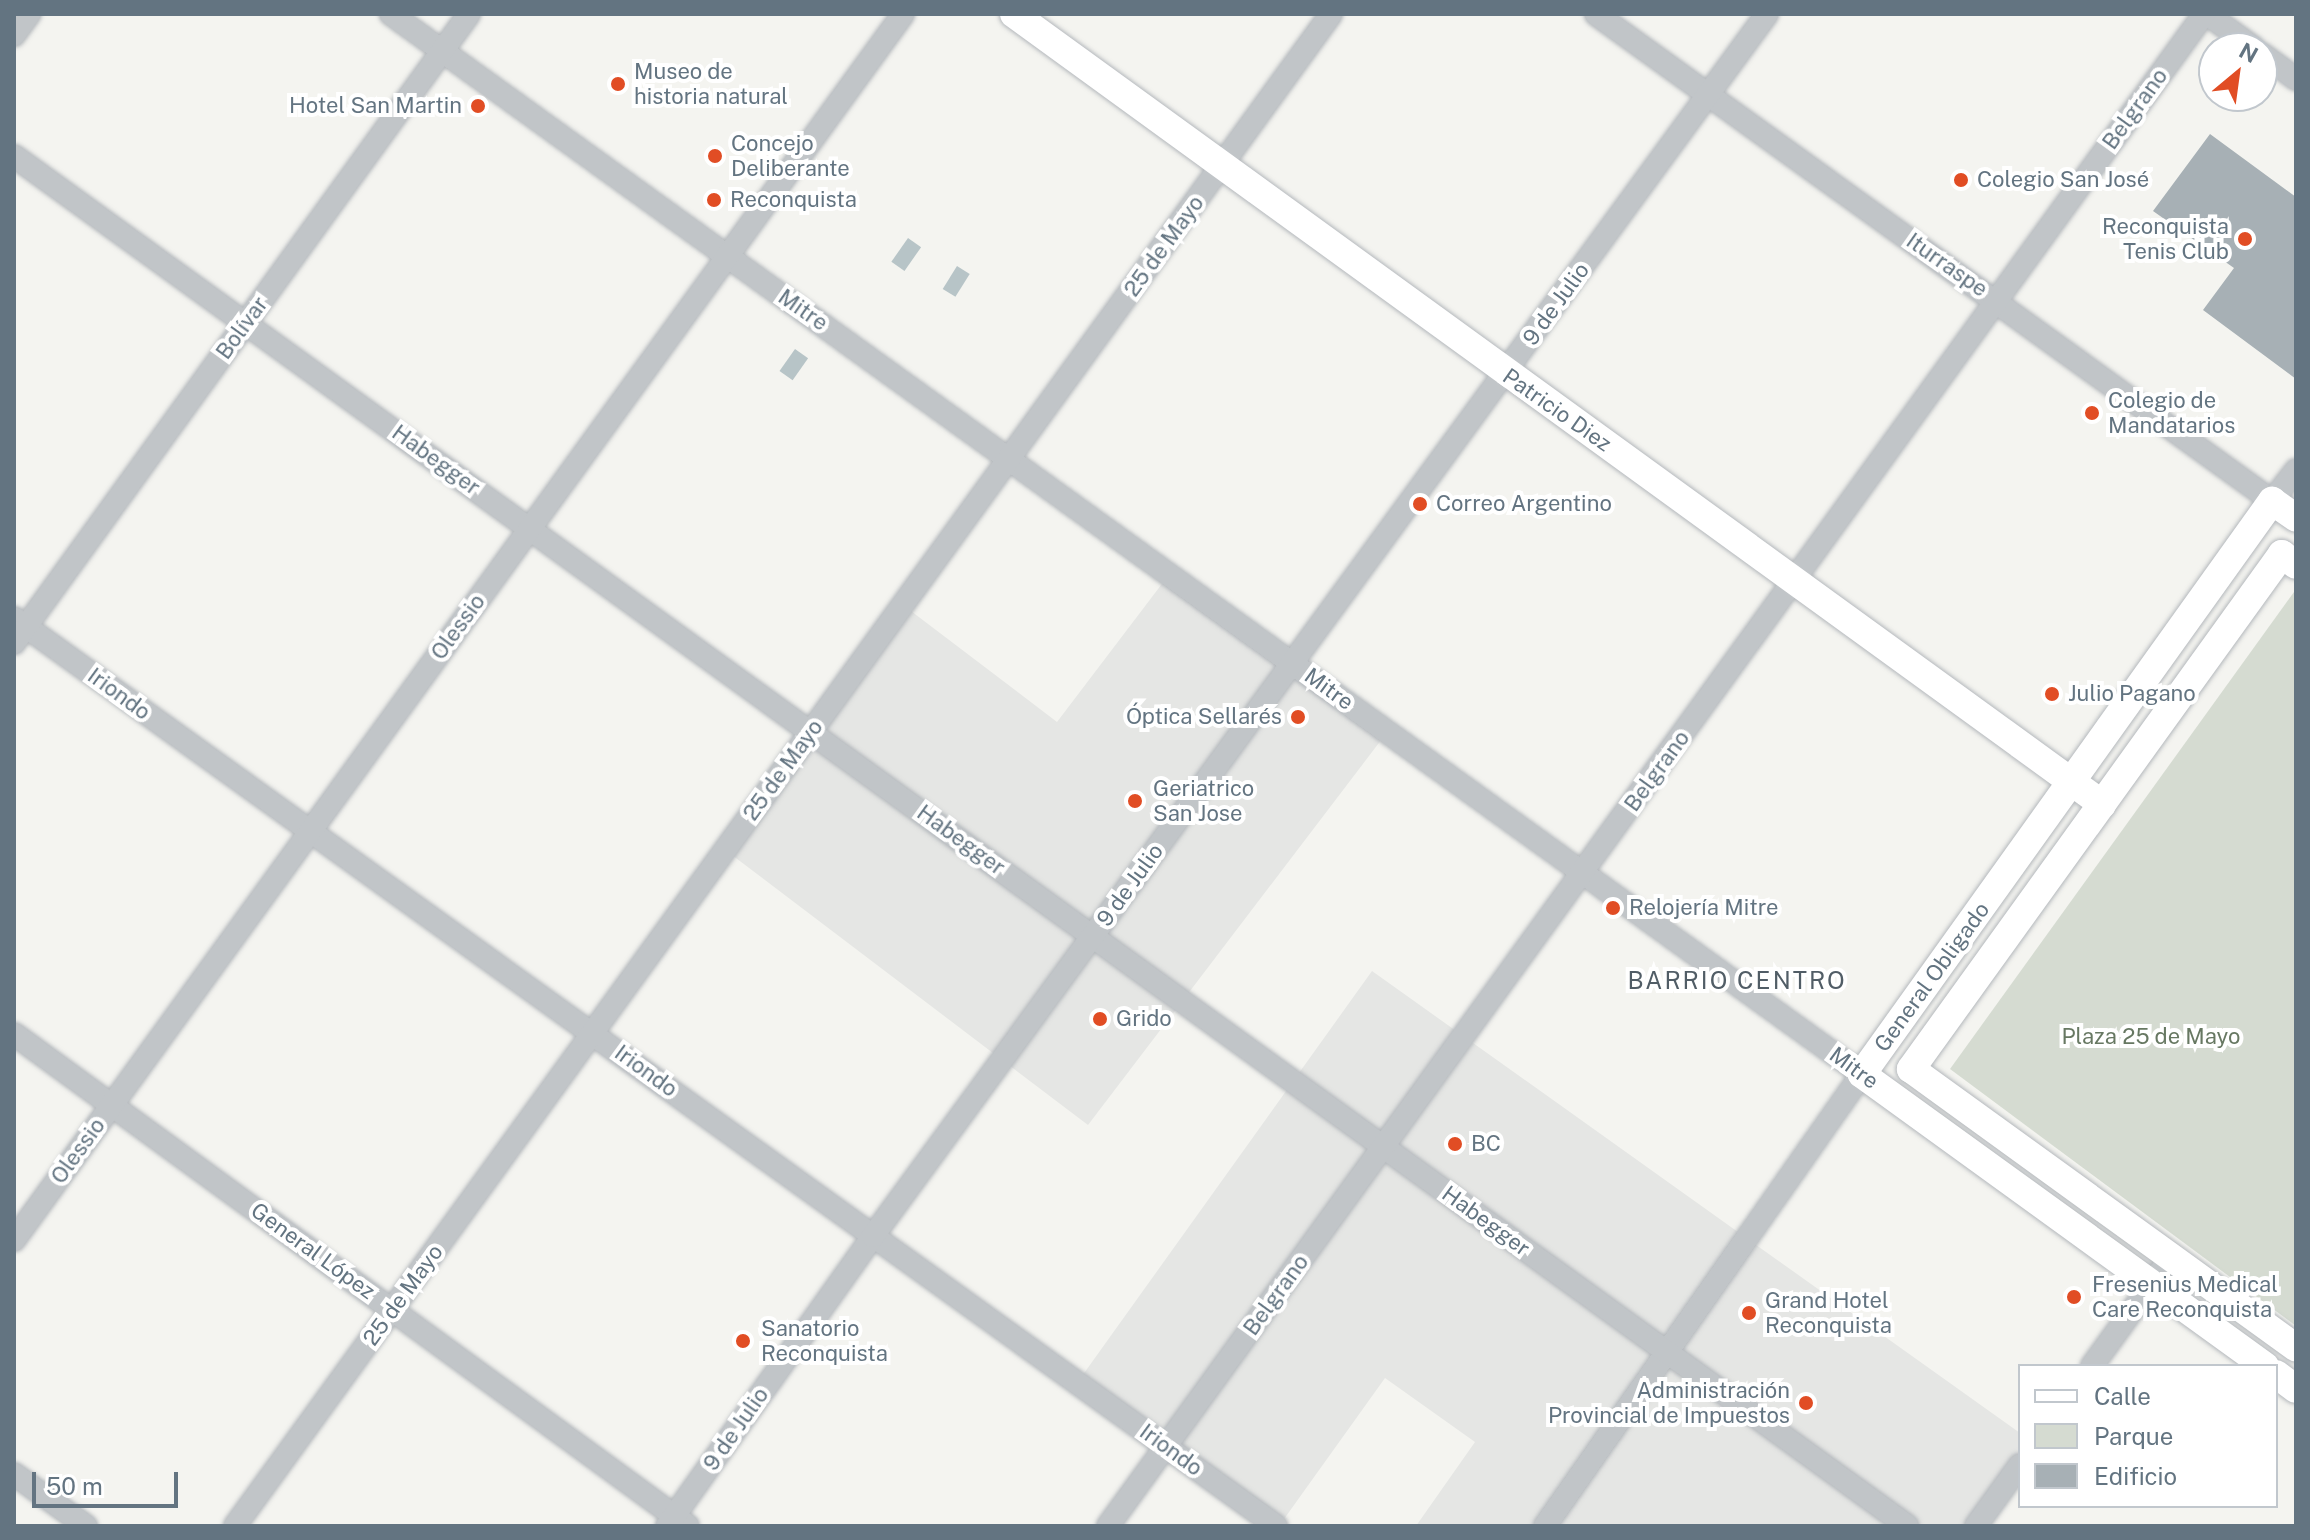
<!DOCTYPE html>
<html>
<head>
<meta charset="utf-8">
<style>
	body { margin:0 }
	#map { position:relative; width:2310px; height:1540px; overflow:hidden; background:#f4f4f0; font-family:"Public Sans",sans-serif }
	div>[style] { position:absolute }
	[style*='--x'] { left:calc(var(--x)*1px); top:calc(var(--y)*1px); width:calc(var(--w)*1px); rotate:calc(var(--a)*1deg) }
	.built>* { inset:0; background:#e5e6e4 }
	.green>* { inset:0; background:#d5dbd1 }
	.water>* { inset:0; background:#b7c4c7; transform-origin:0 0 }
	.building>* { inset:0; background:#a7b0b5 }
	.roads { filter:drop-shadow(0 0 2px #b4b8bc) drop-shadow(0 0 2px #b4b8bc) }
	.minor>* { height:22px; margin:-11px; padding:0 11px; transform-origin:11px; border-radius:11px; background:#c1c5c8 }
	.major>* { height:28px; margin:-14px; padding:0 14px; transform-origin:14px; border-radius:14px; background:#fff }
	.dots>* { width:22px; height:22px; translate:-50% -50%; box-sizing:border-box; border:4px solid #fff; border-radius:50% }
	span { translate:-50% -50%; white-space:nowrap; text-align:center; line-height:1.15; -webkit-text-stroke:8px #fff; paint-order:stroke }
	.poi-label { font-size:22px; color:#637481 }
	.left { translate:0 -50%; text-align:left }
	.right { translate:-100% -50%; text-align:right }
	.street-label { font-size:22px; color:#637481 }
	.park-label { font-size:22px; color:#677862 }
	.neighbourhood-label { font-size:24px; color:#515d66; letter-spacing:2px }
	.frame { position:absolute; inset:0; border:16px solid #637481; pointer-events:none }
	.legend { position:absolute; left:2018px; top:1364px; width:260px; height:144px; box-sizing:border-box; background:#fff; border:2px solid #c1c7cd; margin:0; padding:10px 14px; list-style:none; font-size:24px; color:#637481 }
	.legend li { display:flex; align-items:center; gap:16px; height:40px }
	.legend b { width:40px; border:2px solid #c1c7cd }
	.north { position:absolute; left:2198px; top:32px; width:80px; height:80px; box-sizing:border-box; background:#fff; border:2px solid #c1c7cd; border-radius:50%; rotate:29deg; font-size:22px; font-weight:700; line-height:32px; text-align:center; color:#637481 }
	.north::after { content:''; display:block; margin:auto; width:28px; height:36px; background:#e14d24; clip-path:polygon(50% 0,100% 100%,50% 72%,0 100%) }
	.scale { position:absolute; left:32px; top:1472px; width:146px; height:36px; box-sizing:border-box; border:4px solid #637481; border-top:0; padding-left:10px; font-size:24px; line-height:28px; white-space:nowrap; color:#637481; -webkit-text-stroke:6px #fff; paint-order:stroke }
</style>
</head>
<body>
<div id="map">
	<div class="built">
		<i style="clip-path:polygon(1174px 568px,1388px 731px,1088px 1125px,720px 846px,903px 605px,1057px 722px)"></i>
		<i style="clip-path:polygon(1372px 971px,2020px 1433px,2020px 1454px,1968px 1526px,1416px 1526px,1475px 1442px,1385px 1378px,1279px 1526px,1077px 1383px)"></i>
	</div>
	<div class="green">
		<i style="clip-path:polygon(2294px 592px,2296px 594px,2296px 1326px,1950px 1069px)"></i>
	</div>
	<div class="water">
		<i style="left:908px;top:238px;width:16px;height:29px;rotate:35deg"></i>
		<i style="left:957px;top:266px;width:15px;height:27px;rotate:32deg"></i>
		<i style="left:795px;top:349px;width:16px;height:27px;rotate:35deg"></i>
	</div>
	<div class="building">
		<i style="clip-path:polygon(2210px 134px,2296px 197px,2296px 379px,2203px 310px,2234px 268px,2153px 211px)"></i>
	</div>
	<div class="roads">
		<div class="minor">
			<i style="--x:391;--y:14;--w:1813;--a:35.78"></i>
			<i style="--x:1862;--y:1074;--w:552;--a:125.04"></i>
			<i style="--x:1596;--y:14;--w:833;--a:35.77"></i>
			<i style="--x:2272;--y:501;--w:39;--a:-52"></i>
			<i style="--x:2207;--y:14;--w:58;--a:35.9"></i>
			<i style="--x:14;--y:35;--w:26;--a:-54"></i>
			<i style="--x:2262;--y:54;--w:42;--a:36.3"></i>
			<i style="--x:14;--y:156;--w:2337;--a:35.89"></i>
			<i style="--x:14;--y:618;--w:1555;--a:35.73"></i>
			<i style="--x:14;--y:643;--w:776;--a:-54.12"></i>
			<i style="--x:14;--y:1034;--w:834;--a:36.13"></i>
			<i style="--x:14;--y:1240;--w:1514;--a:-54.05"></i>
			<i style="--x:2092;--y:1366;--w:135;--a:-54.1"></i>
			<i style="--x:14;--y:1474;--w:89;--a:35.8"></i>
			<i style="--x:235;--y:1526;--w:1867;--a:-54.06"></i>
			<i style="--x:667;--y:1526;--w:356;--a:-54.6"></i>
			<i style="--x:873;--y:1236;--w:1514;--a:-53.81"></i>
			<i style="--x:1108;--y:1526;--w:1867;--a:-54.06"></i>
			<i style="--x:1976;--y:1526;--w:75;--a:-54.2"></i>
		</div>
		<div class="major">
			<i style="--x:1014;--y:14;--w:1345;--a:35.98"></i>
			<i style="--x:2296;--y:565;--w:18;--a:-142"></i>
			<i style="--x:2282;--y:554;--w:635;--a:125.77"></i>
			<i style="--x:1911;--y:1069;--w:475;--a:35.9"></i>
			<i style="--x:2265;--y:1366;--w:498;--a:-144.1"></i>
			<i style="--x:1862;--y:1074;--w:705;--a:-54.42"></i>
			<i style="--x:2272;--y:501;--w:29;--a:35"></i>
			<i style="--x:2276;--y:1374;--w:25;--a:37"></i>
		</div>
	</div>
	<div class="dots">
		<i style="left:618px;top:84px;background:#e14d24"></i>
		<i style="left:478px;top:106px;background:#e14d24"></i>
		<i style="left:715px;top:156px;background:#e14d24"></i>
		<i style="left:1961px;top:180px;background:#e14d24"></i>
		<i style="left:714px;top:200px;background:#e14d24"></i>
		<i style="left:2245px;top:239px;background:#e14d24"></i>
		<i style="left:2092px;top:413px;background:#e14d24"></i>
		<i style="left:1420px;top:504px;background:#e14d24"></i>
		<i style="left:2052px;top:694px;background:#e14d24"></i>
		<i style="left:1298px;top:717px;background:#e14d24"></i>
		<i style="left:1135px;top:801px;background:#e14d24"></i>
		<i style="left:1613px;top:908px;background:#e14d24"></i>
		<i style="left:1100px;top:1019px;background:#e14d24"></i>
		<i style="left:1455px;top:1144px;background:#e14d24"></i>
		<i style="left:2074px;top:1297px;background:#e14d24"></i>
		<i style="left:1749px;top:1313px;background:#e14d24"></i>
		<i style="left:743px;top:1341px;background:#e14d24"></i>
		<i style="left:1806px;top:1403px;background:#e14d24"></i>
	</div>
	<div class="poi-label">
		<span class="left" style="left:634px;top:84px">Museo de<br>historia natural</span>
		<span class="right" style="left:462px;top:106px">Hotel San Martin</span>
		<span class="left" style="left:731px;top:156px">Concejo<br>Deliberante</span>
		<span class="left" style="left:1977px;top:180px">Colegio San José</span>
		<span class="left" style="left:730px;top:200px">Reconquista</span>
		<span class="right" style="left:2229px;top:239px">Reconquista<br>Tenis Club</span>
		<span class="left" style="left:2108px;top:413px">Colegio de<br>Mandatarios</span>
		<span class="left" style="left:1436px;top:504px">Correo Argentino</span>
		<span class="left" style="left:2068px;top:694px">Julio Pagano</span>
		<span class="right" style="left:1282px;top:717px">Óptica Sellarés</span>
		<span class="left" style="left:1153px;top:801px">Geriatrico<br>San Jose</span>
		<span class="left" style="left:1629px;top:908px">Relojería Mitre</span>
		<span class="left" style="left:1116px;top:1019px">Grido</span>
		<span class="left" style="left:1471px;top:1144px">BC</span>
		<span class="left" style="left:2092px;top:1297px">Fresenius Medical<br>Care Reconquista</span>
		<span class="left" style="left:1765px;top:1313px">Grand Hotel<br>Reconquista</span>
		<span class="left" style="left:761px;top:1341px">Sanatorio<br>Reconquista</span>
		<span class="right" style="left:1790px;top:1403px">Administración<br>Provincial de Impuestos</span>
	</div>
	<div class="street-label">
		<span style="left:2135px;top:109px;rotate:-54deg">Belgrano</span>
		<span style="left:1164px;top:246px;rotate:-54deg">25 de Mayo</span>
		<span style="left:1947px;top:265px;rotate:35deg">Iturraspe</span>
		<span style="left:1556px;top:304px;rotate:-54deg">9 de Julio</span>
		<span style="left:803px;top:310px;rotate:35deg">Mitre</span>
		<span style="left:242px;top:328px;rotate:-54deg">Bolívar</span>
		<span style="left:1557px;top:410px;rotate:35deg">Patricio Diez</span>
		<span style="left:436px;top:460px;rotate:36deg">Habegger</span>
		<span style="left:458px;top:627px;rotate:-54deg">Olessio</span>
		<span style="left:1329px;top:689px;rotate:36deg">Mitre</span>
		<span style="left:119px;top:694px;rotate:36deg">Iriondo</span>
		<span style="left:783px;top:770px;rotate:-54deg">25 de Mayo</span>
		<span style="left:1657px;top:771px;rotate:-54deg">Belgrano</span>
		<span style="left:961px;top:840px;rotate:36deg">Habegger</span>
		<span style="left:1130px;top:885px;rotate:-54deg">9 de Julio</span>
		<span style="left:1932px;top:977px;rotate:-54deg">General Obligado</span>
		<span style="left:1854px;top:1068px;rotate:36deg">Mitre</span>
		<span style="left:646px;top:1071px;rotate:36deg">Iriondo</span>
		<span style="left:78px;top:1151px;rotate:-54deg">Olessio</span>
		<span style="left:1486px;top:1221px;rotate:36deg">Habegger</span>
		<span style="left:313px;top:1251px;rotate:36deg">General López</span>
		<span style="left:403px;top:1295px;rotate:-54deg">25 de Mayo</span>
		<span style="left:1276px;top:1295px;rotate:-54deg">Belgrano</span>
		<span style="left:736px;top:1429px;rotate:-55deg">9 de Julio</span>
		<span style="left:1171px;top:1450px;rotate:36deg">Iriondo</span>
	</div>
	<div class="park-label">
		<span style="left:2151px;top:1037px">Plaza 25 de Mayo</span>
	</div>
	<div class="neighbourhood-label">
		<span style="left:1737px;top:981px">BARRIO CENTRO</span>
	</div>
	<div class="frame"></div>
	<ul class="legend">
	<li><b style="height:10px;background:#fff"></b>Calle</li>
	<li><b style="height:22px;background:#d5dbd1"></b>Parque</li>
	<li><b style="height:22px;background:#a7b0b5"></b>Edificio</li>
	</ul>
	<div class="north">N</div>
	<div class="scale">50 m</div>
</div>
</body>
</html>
